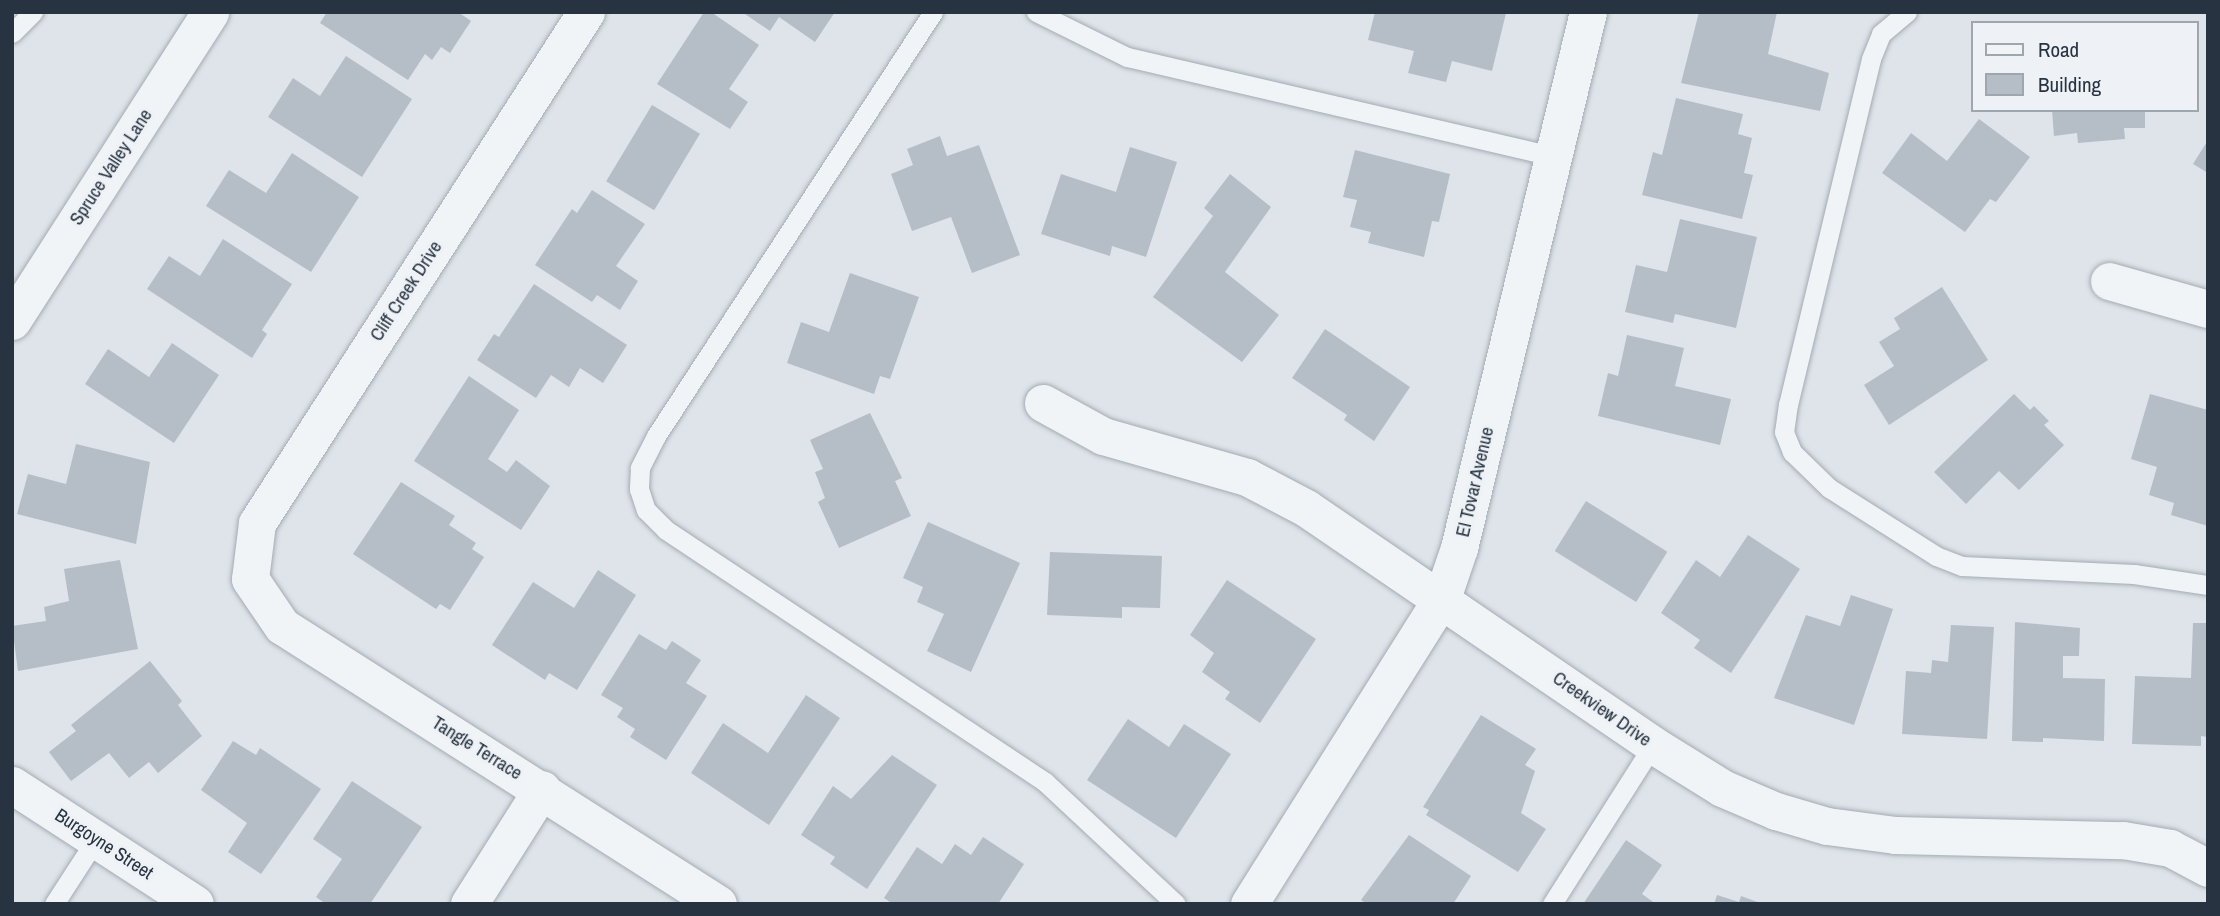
<!DOCTYPE html>
<html>
<head>
<meta charset="utf-8">
<style>
	body { margin:0 }
	#map { position:relative; width:2220px; height:916px; overflow:hidden; background:#dee4e9; font-family:"Archivo Narrow",sans-serif }
	div>[style] { position:absolute }
	[style*='--x'] { left:calc(var(--x)*1px); top:calc(var(--y)*1px); width:calc(var(--w)*1px); rotate:calc(var(--a)*1deg) }
	.building>* { inset:0; background:#b5bec6; transform-origin:0 0 }
	.roads { filter:drop-shadow(0 0 2px #a3abb3) drop-shadow(0 0 2px #a3abb3) }
	.lane>* { height:19px; margin:-9.5px; padding:0 9.5px; transform-origin:9.5px; border-radius:9.5px; background:#f1f4f7 }
	.street>* { height:37px; margin:-18.5px; padding:0 18.5px; transform-origin:18.5px; border-radius:18.5px; background:#f1f4f7 }
	span { translate:-50% -50%; white-space:nowrap; text-align:center; line-height:1.15; -webkit-text-stroke:7px #eef2f6; paint-order:stroke }
	.street-label { font-size:19px; color:#273341 }
	.frame { position:absolute; inset:0; border:14px solid #273341; pointer-events:none }
	.legend { position:absolute; left:1971px; top:21px; width:228px; height:91px; box-sizing:border-box; background:#eef2f6; border:2px solid #9ea6ae; margin:0; padding:9px 12px; list-style:none; font-size:21px; color:#273341 }
	.legend li { display:flex; align-items:center; gap:14px; height:35px }
	.legend b { width:35px; border:2px solid #9ea6ae }
</style>
</head>
<body>
<div id="map">
	<div class="building">
		<i style="clip-path:polygon(327px 12px,458px 12px,471px 21px,450px 53px,441px 47px,432px 60px,425px 54px,408px 80px,320px 23px)"></i>
		<i style="clip-path:polygon(704px 12px,711px 12px,759px 45px,729px 89px,748px 102px,730px 129px,657px 84px)"></i>
		<i style="clip-path:polygon(742px 12px,835px 12px,815px 42px,779px 17px,770px 31px)"></i>
		<i style="clip-path:polygon(1375px 12px,1502px 12px,1506px 13px,1492px 71px,1452px 61px,1446px 82px,1408px 73px,1414px 51px,1368px 40px)"></i>
		<i style="clip-path:polygon(1699px 12px,1777px 12px,1768px 54px,1829px 73px,1820px 111px,1681px 83px)"></i>
		<i style="clip-path:polygon(346px 56px,412px 99px,362px 177px,268px 117px,293px 78px,320px 96px)"></i>
		<i style="clip-path:polygon(1676px 98px,1743px 114px,1738px 134px,1752px 138px,1744px 173px,1753px 175px,1742px 219px,1642px 195px,1653px 152px,1662px 155px)"></i>
		<i style="left:652px;top:105px;width:56px;height:89px;rotate:31deg"></i>
		<i style="clip-path:polygon(2052px 110px,2145px 110px,2145px 128px,2124px 128px,2125px 139px,2078px 143px,2077px 133px,2054px 136px)"></i>
		<i style="clip-path:polygon(1979px 119px,2030px 157px,1996px 202px,1990px 199px,1965px 232px,1882px 173px,1911px 133px,1947px 161px)"></i>
		<i style="clip-path:polygon(940px 136px,947px 156px,979px 145px,1020px 255px,972px 273px,951px 217px,912px 231px,891px 174px,913px 165px,907px 149px)"></i>
		<i style="clip-path:polygon(2208px 140px,2208px 173px,2193px 164px)"></i>
		<i style="clip-path:polygon(1130px 147px,1177px 162px,1146px 257px,1112px 246px,1110px 256px,1041px 234px,1061px 174px,1116px 192px)"></i>
		<i style="clip-path:polygon(1355px 150px,1450px 174px,1439px 222px,1432px 221px,1424px 257px,1368px 243px,1371px 232px,1350px 227px,1357px 200px,1343px 197px)"></i>
		<i style="clip-path:polygon(292px 153px,359px 197px,311px 272px,206px 206px,229px 170px,266px 193px)"></i>
		<i style="clip-path:polygon(1230px 174px,1271px 207px,1225px 272px,1279px 315px,1242px 362px,1153px 297px,1213px 216px,1204px 208px)"></i>
		<i style="clip-path:polygon(592px 190px,645px 224px,616px 266px,638px 281px,620px 310px,597px 295px,592px 302px,535px 265px,572px 209px,577px 213px)"></i>
		<i style="clip-path:polygon(1680px 219px,1757px 237px,1736px 328px,1675px 314px,1673px 323px,1625px 312px,1636px 265px,1667px 272px)"></i>
		<i style="clip-path:polygon(223px 239px,292px 284px,262px 330px,267px 334px,252px 358px,147px 289px,169px 256px,200px 276px)"></i>
		<i style="clip-path:polygon(850px 273px,919px 297px,890px 379px,880px 376px,874px 394px,787px 363px,801px 322px,829px 332px)"></i>
		<i style="clip-path:polygon(534px 284px,627px 345px,603px 383px,580px 368px,569px 387px,551px 375px,536px 398px,477px 360px,494px 334px,499px 337px)"></i>
		<i style="clip-path:polygon(1942px 287px,1988px 360px,1889px 425px,1864px 385px,1894px 366px,1879px 342px,1900px 329px,1894px 318px)"></i>
		<i style="clip-path:polygon(1325px 329px,1410px 387px,1374px 441px,1344px 420px,1347px 415px,1292px 378px)"></i>
		<i style="clip-path:polygon(1627px 335px,1684px 348px,1675px 386px,1731px 399px,1720px 445px,1598px 416px,1608px 373px,1618px 376px)"></i>
		<i style="clip-path:polygon(172px 343px,219px 375px,174px 443px,85px 384px,108px 349px,149px 377px)"></i>
		<i style="clip-path:polygon(469px 376px,519px 410px,488px 459px,507px 472px,516px 460px,550px 486px,521px 530px,414px 461px)"></i>
		<i style="clip-path:polygon(2014px 394px,2030px 410px,2034px 406px,2049px 421px,2044px 425px,2064px 445px,2019px 490px,1999px 471px,1966px 504px,1934px 472px)"></i>
		<i style="clip-path:polygon(2150px 394px,2208px 410px,2208px 526px,2171px 515px,2174px 503px,2149px 495px,2157px 467px,2131px 459px)"></i>
		<i style="clip-path:polygon(870px 413px,902px 478px,895px 481px,911px 516px,839px 548px,818px 502px,825px 498px,815px 472px,823px 469px,810px 440px)"></i>
		<i style="clip-path:polygon(76px 444px,150px 462px,136px 544px,17px 514px,28px 474px,66px 484px)"></i>
		<i style="clip-path:polygon(401px 482px,455px 516px,449px 525px,476px 543px,472px 549px,484px 557px,450px 610px,440px 604px,436px 609px,353px 554px)"></i>
		<i style="left:1586px;top:501px;width:96px;height:59px;rotate:32deg"></i>
		<i style="clip-path:polygon(928px 522px,1020px 563px,971px 672px,927px 651px,944px 614px,917px 602px,923px 587px,903px 578px)"></i>
		<i style="clip-path:polygon(1748px 535px,1800px 569px,1731px 673px,1694px 648px,1700px 640px,1661px 613px,1696px 560px,1720px 577px)"></i>
		<i style="clip-path:polygon(1050px 552px,1162px 556px,1160px 608px,1122px 607px,1122px 618px,1047px 615px)"></i>
		<i style="clip-path:polygon(120px 560px,138px 649px,18px 671px,12px 626px,46px 621px,44px 607px,69px 601px,64px 569px)"></i>
		<i style="clip-path:polygon(598px 570px,636px 595px,577px 690px,549px 673px,545px 680px,492px 645px,533px 582px,574px 608px)"></i>
		<i style="clip-path:polygon(1227px 580px,1316px 639px,1260px 723px,1225px 699px,1230px 692px,1202px 672px,1214px 653px,1190px 635px)"></i>
		<i style="clip-path:polygon(1851px 595px,1893px 609px,1854px 725px,1774px 698px,1806px 615px,1840px 626px)"></i>
		<i style="clip-path:polygon(2015px 622px,2080px 628px,2079px 656px,2063px 656px,2063px 678px,2105px 679px,2104px 741px,2043px 738px,2043px 742px,2012px 741px)"></i>
		<i style="clip-path:polygon(2193px 623px,2208px 623px,2208px 737px,2201px 736px,2201px 746px,2132px 744px,2135px 676px,2191px 678px)"></i>
		<i style="clip-path:polygon(1951px 625px,1994px 627px,1987px 739px,1902px 734px,1906px 671px,1931px 673px,1932px 660px,1948px 662px)"></i>
		<i style="clip-path:polygon(639px 634px,666px 650px,672px 641px,701px 660px,686px 683px,707px 696px,666px 760px,630px 737px,635px 729px,617px 717px,623px 708px,601px 695px)"></i>
		<i style="clip-path:polygon(150px 661px,182px 701px,178px 705px,202px 736px,158px 773px,149px 762px,129px 778px,109px 753px,71px 781px,49px 752px,76px 731px,71px 725px)"></i>
		<i style="clip-path:polygon(806px 695px,840px 718px,769px 825px,691px 773px,723px 723px,768px 753px)"></i>
		<i style="clip-path:polygon(1481px 715px,1536px 749px,1525px 765px,1535px 771px,1521px 813px,1546px 829px,1518px 872px,1426px 815px,1429px 810px,1423px 807px)"></i>
		<i style="clip-path:polygon(1128px 719px,1169px 747px,1184px 724px,1231px 754px,1176px 838px,1087px 780px)"></i>
		<i style="clip-path:polygon(233px 741px,256px 755px,260px 748px,321px 789px,261px 874px,228px 852px,247px 823px,201px 790px)"></i>
		<i style="clip-path:polygon(892px 755px,937px 785px,867px 889px,830px 864px,835px 857px,801px 835px,833px 786px,851px 799px)"></i>
		<i style="clip-path:polygon(352px 781px,422px 827px,370px 904px,326px 904px,316px 897px,342px 859px,313px 839px)"></i>
		<i style="clip-path:polygon(1409px 835px,1471px 876px,1453px 904px,1367px 904px,1361px 900px)"></i>
		<i style="clip-path:polygon(983px 837px,1024px 864px,998px 904px,893px 904px,884px 898px,917px 847px,942px 864px,955px 844px,971px 855px)"></i>
		<i style="clip-path:polygon(1626px 840px,1662px 865px,1642px 894px,1656px 904px,1583px 904px)"></i>
		<i style="clip-path:polygon(1717px 895px,1739px 902px,1741px 896px,1763px 904px,1714px 904px)"></i>
	</div>
	<div class="roads">
		<div class="lane">
			<i style="--x:933;--y:12;--w:506;--a:123.16"></i>
			<i style="--x:656;--y:436;--w:36;--a:117"></i>
			<i style="--x:640;--y:468;--w:21;--a:93"></i>
			<i style="--x:639;--y:489;--w:22;--a:72"></i>
			<i style="--x:646;--y:510;--w:28;--a:45"></i>
			<i style="--x:666;--y:530;--w:455;--a:33.6"></i>
			<i style="--x:1045;--y:782;--w:179;--a:43"></i>
			<i style="--x:1036;--y:12;--w:102;--a:26.3"></i>
			<i style="--x:1127;--y:57;--w:436;--a:13.1"></i>
			<i style="--x:1907;--y:12;--w:34;--a:140"></i>
			<i style="--x:1881;--y:34;--w:27;--a:112"></i>
			<i style="--x:1871;--y:59;--w:355;--a:103.5"></i>
			<i style="--x:1788;--y:404;--w:28;--a:98"></i>
			<i style="--x:1784;--y:432;--w:22;--a:68"></i>
			<i style="--x:1792;--y:452;--w:52;--a:44.2"></i>
			<i style="--x:1829;--y:488;--w:127;--a:32.4"></i>
			<i style="--x:1936;--y:556;--w:28;--a:21"></i>
			<i style="--x:1962;--y:566;--w:172;--a:2.7"></i>
			<i style="--x:2134;--y:574;--w:75;--a:8.5"></i>
			<i style="--x:12;--y:33;--w:30;--a:-45"></i>
			<i style="--x:54;--y:904;--w:77;--a:-57.1"></i>
			<i style="--x:1552;--y:904;--w:188;--a:-57.6"></i>
		</div>
		<div class="street">
			<i style="--x:586;--y:12;--w:608;--a:122.77"></i>
			<i style="--x:257;--y:523;--w:56;--a:97.1"></i>
			<i style="--x:250;--y:579;--w:57;--a:55.8"></i>
			<i style="--x:282;--y:626;--w:517;--a:32.52"></i>
			<i style="--x:2109;--y:281;--w:103;--a:15.8"></i>
			<i style="--x:12;--y:321;--w:367;--a:-57.3"></i>
			<i style="--x:1043;--y:403;--w:68;--a:28.8"></i>
			<i style="--x:1103;--y:436;--w:150;--a:15.9"></i>
			<i style="--x:1247;--y:477;--w:67;--a:27.7"></i>
			<i style="--x:1306;--y:508;--w:420;--a:34.3"></i>
			<i style="--x:1653;--y:745;--w:81;--a:31.9"></i>
			<i style="--x:1722;--y:788;--w:59;--a:23.1"></i>
			<i style="--x:1776;--y:811;--w:53;--a:16.4"></i>
			<i style="--x:1827;--y:826;--w:69;--a:7.5"></i>
			<i style="--x:1895;--y:835;--w:228;--a:1.3"></i>
			<i style="--x:2123;--y:840;--w:48;--a:9.7"></i>
			<i style="--x:2170;--y:848;--w:43;--a:27.8"></i>
			<i style="--x:12;--y:785;--w:218;--a:33"></i>
			<i style="--x:469;--y:904;--w:136;--a:-57.6"></i>
			<i style="--x:1249;--y:904;--w:362;--a:-57.8"></i>
			<i style="--x:1442;--y:598;--w:53;--a:-71.2"></i>
			<i style="--x:1459;--y:548;--w:551;--a:-76.47"></i>
		</div>
	</div>
	<div class="street-label">
		<span style="left:111px;top:167px;rotate:-57deg">Spruce Valley Lane</span>
		<span style="left:406px;top:291px;rotate:-57deg">Cliff Creek Drive</span>
		<span style="left:1475px;top:482px;rotate:-77deg">El Tovar Avenue</span>
		<span style="left:1602px;top:709px;rotate:35deg">Creekview Drive</span>
		<span style="left:477px;top:748px;rotate:32deg">Tangle Terrace</span>
		<span style="left:104px;top:844px;rotate:33deg">Burgoyne Street</span>
	</div>
	<div class="frame"></div>
	<ul class="legend">
	<li><b style="height:9px;background:#f1f4f7"></b>Road</li>
	<li><b style="height:19px;background:#b5bec6"></b>Building</li>
	</ul>
</div>
</body>
</html>
